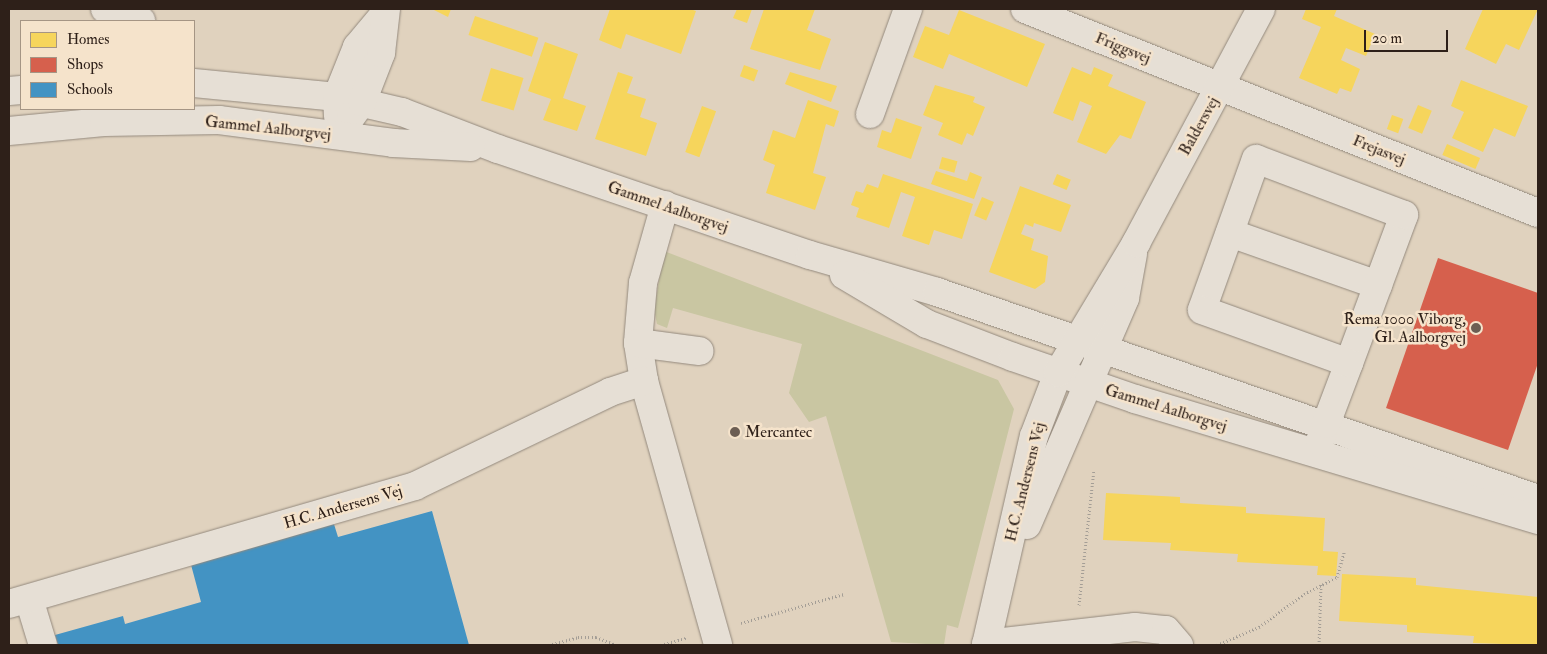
<!DOCTYPE html>
<html>
<head>
<meta charset="utf-8">
<style>
	body { margin:0 }
	#map { position:relative; width:1547px; height:654px; overflow:hidden; background:#e0d2be; font-family:"IM FELL Double Pica",serif }
	div>[style] { position:absolute }
	[style*='--x'] { left:calc(var(--x)*1px); top:calc(var(--y)*1px); width:calc(var(--w)*1px); rotate:calc(var(--a)*1deg) }
	.green>* { inset:0; background:#c9c6a2 }
	.homes>* { inset:0; background:#f6d55c; transform-origin:0 0 }
	.shops>* { inset:0; background:#d6604d }
	.schools>* { inset:0; background:#4393c3 }
	.path>* { height:3px; margin-top:-1.5px; transform-origin:0; background:repeating-linear-gradient(90deg,#a49e96 0 1px,transparent 0 3.5px) }
	.roads { filter:drop-shadow(0 0 1px #93897d) drop-shadow(0 0 1px #93897d) }
	.minor>* { height:28px; margin:-14px; padding:0 14px; transform-origin:14px; border-radius:14px; background:#e6dfd5 }
	.dots>* { width:14px; height:14px; translate:-50% -50%; box-sizing:border-box; border:2px solid #f5e3cb; border-radius:50% }
	span { translate:-50% -50%; white-space:nowrap; text-align:center; line-height:1.15; -webkit-text-stroke:5px #f5e3cb; paint-order:stroke }
	.street-label { font-size:16px; color:#2e2019 }
	.poi-label { font-size:16px; color:#2e2019 }
	.right { translate:-100% -50%; text-align:right }
	.left { translate:0 -50%; text-align:left }
	.frame { position:absolute; inset:0; border:10px solid #2e2019; pointer-events:none }
	.legend { position:absolute; left:20px; top:20px; width:175px; height:90px; box-sizing:border-box; background:#f5e3cb; border:1px solid #a59584; margin:0; padding:6px 9px; list-style:none; font-size:15px; color:#2e2019 }
	.legend li { display:flex; align-items:center; gap:10px; height:25px }
	.legend b { width:25px; border:1px solid #a59584 }
	.scale { position:absolute; left:1364px; top:30px; width:84px; height:22px; box-sizing:border-box; border:2px solid #2e2019; border-top:0; padding-left:6px; font-size:15px; line-height:18px; white-space:nowrap; color:#2e2019; -webkit-text-stroke:4px #f5e3cb; paint-order:stroke }
</style>
</head>
<body>
<div id="map">
	<div class="green">
		<i style="clip-path:polygon(664px 251px,998px 380px,1014px 409px,958px 628px,947px 625px,944px 645px,891px 642px,826px 416px,809px 422px,789px 393px,802px 344px,673px 308px,667px 328px,657px 324px,654px 310px)"></i>
	</div>
	<div class="homes">
		<i style="clip-path:polygon(432px 9px,451px 9px,448px 17px)"></i>
		<i style="clip-path:polygon(610px 9px,690px 9px,696px 11px,681px 54px,626px 34px,621px 49px,599px 40px)"></i>
		<i style="clip-path:polygon(737px 9px,752px 9px,747px 23px,733px 18px)"></i>
		<i style="clip-path:polygon(764px 9px,815px 9px,807px 30px,831px 39px,820px 70px,750px 49px)"></i>
		<i style="clip-path:polygon(1306px 9px,1337px 9px,1334px 16px,1375px 34px,1366px 56px,1346px 48px,1341px 60px,1360px 69px,1351px 92px,1340px 88px,1337px 94px,1299px 78px,1321px 27px,1302px 19px)"></i>
		<i style="clip-path:polygon(1483px 9px,1538px 9px,1519px 50px,1506px 44px,1496px 64px,1465px 49px)"></i>
		<i style="clip-path:polygon(959px 10px,1045px 44px,1027px 87px,949px 54px,943px 69px,913px 57px,925px 26px,949px 35px)"></i>
		<i style="left:475px;top:16px;width:67px;height:20px;rotate:19deg"></i>
		<i style="clip-path:polygon(545px 42px,578px 54px,563px 98px,586px 106px,577px 131px,543px 120px,551px 99px,528px 91px)"></i>
		<i style="left:744px;top:65px;width:15px;height:12px;rotate:20deg"></i>
		<i style="clip-path:polygon(1072px 67px,1091px 75px,1094px 67px,1113px 75px,1108px 86px,1146px 102px,1131px 139px,1120px 135px,1106px 154px,1077px 142px,1092px 106px,1080px 101px,1073px 121px,1053px 113px)"></i>
		<i style="left:491px;top:68px;width:34px;height:34px;rotate:17deg"></i>
		<i style="clip-path:polygon(618px 72px,633px 77px,627px 93px,646px 99px,640px 117px,657px 123px,646px 156px,595px 139px)"></i>
		<i style="clip-path:polygon(790px 72px,837px 86px,831px 102px,785px 84px)"></i>
		<i style="clip-path:polygon(1461px 80px,1528px 106px,1515px 137px,1494px 128px,1483px 152px,1452px 138px,1464px 112px,1451px 106px)"></i>
		<i style="clip-path:polygon(935px 85px,975px 97px,973px 102px,985px 107px,973px 136px,967px 133px,962px 145px,938px 135px,943px 123px,923px 115px)"></i>
		<i style="clip-path:polygon(808px 100px,839px 111px,834px 127px,826px 124px,813px 173px,826px 177px,815px 210px,766px 193px,775px 165px,763px 160px,773px 130px,795px 138px)"></i>
		<i style="left:1418px;top:105px;width:15px;height:25px;rotate:23deg"></i>
		<i style="left:702px;top:106px;width:15px;height:49px;rotate:20deg"></i>
		<i style="left:1392px;top:115px;width:12px;height:15px;rotate:20deg"></i>
		<i style="clip-path:polygon(896px 118px,922px 127px,911px 159px,877px 147px,882px 130px,891px 133px)"></i>
		<i style="left:1447px;top:144px;width:36px;height:12px;rotate:23deg"></i>
		<i style="left:942px;top:157px;width:16px;height:12px;rotate:15deg"></i>
		<i style="clip-path:polygon(936px 171px,967px 181px,970px 172px,982px 177px,974px 199px,931px 184px)"></i>
		<i style="clip-path:polygon(883px 174px,973px 204px,962px 239px,934px 230px,929px 245px,902px 236px,915px 197px,901px 192px,889px 228px,856px 217px,859px 208px,851px 205px,856px 191px,863px 193px,867px 184px,878px 188px)"></i>
		<i style="left:1057px;top:174px;width:15px;height:11px;rotate:23deg"></i>
		<i style="clip-path:polygon(1020px 186px,1071px 205px,1061px 232px,1034px 223px,1033px 227px,1025px 224px,1021px 234px,1034px 239px,1031px 250px,1048px 256px,1045px 282px,1035px 289px,989px 272px)"></i>
		<i style="left:982px;top:197px;width:13px;height:20px;rotate:23deg"></i>
		<i style="clip-path:polygon(1106px 493px,1180px 497px,1180px 503px,1246px 507px,1246px 513px,1325px 518px,1323px 551px,1338px 552px,1336px 576px,1317px 575px,1318px 566px,1237px 562px,1238px 554px,1170px 550px,1171px 543px,1103px 540px)"></i>
		<i style="clip-path:polygon(1342px 574px,1416px 578px,1416px 585px,1538px 597px,1538px 645px,1473px 643px,1474px 636px,1407px 632px,1407px 625px,1339px 621px)"></i>
	</div>
	<div class="shops">
		<i style="clip-path:polygon(1438px 258px,1538px 293px,1538px 363px,1508px 450px,1386px 408px)"></i>
	</div>
	<div class="schools">
		<i style="clip-path:polygon(432px 511px,469px 645px,58px 645px,55px 635px,123px 616px,125px 624px,201px 602px,190px 561px,333px 521px,338px 537px)"></i>
	</div>
	<div class="path">
		<i style="--x:1079;--y:605;--w:136;--a:-83.7"></i>
		<i style="--x:741;--y:623;--w:107;--a:-15.7"></i>
		<i style="--x:549;--y:645;--w:30;--a:-15"></i>
		<i style="--x:578;--y:637;--w:18;--a:0"></i>
		<i style="--x:596;--y:637;--w:22;--a:22"></i>
		<i style="--x:661;--y:645;--w:26;--a:-16"></i>
		<i style="--x:1217;--y:645;--w:46;--a:-23.2"></i>
		<i style="--x:1259;--y:627;--w:56;--a:-36.3"></i>
		<i style="--x:1304;--y:594;--w:37;--a:-27"></i>
		<i style="--x:1337;--y:577;--w:26;--a:-74"></i>
		<i style="--x:1319;--y:645;--w:61;--a:-88.1"></i>
	</div>
	<div class="roads">
		<div class="minor">
			<i style="--x:105;--y:9;--w:38;--a:18"></i>
			<i style="--x:1025;--y:9;--w:552;--a:21.69"></i>
			<i style="--x:194;--y:83;--w:144;--a:5.6"></i>
			<i style="--x:337;--y:97;--w:67;--a:13"></i>
			<i style="--x:402;--y:112;--w:103;--a:21.1"></i>
			<i style="--x:498;--y:149;--w:330;--a:18.8"></i>
			<i style="--x:810;--y:255;--w:132;--a:16.2"></i>
			<i style="--x:937;--y:292;--w:636;--a:19.01"></i>
			<i style="--x:9;--y:91;--w:12;--a:-5"></i>
			<i style="--x:870;--y:114;--w:112;--a:-70.1"></i>
			<i style="--x:338;--y:116;--w:19;--a:-93"></i>
			<i style="--x:337;--y:97;--w:54;--a:-68.2"></i>
			<i style="--x:357;--y:47;--w:40;--a:-50"></i>
			<i style="--x:351;--y:117;--w:19;--a:-54"></i>
			<i style="--x:362;--y:102;--w:53;--a:-68.8"></i>
			<i style="--x:381;--y:53;--w:44;--a:-83.5"></i>
			<i style="--x:9;--y:131;--w:95;--a:-5.4"></i>
			<i style="--x:104;--y:122;--w:115;--a:-1"></i>
			<i style="--x:219;--y:120;--w:176;--a:7.5"></i>
			<i style="--x:393;--y:143;--w:78;--a:2.9"></i>
			<i style="--x:665;--y:205;--w:81;--a:105.8"></i>
			<i style="--x:643;--y:283;--w:60;--a:94.8"></i>
			<i style="--x:638;--y:343;--w:38;--a:81"></i>
			<i style="--x:644;--y:381;--w:274;--a:74.3"></i>
			<i style="--x:1230;--y:233;--w:157;--a:19.4"></i>
			<i style="--x:844;--y:275;--w:96;--a:30.6"></i>
			<i style="--x:927;--y:324;--w:92;--a:21"></i>
			<i style="--x:1013;--y:357;--w:129;--a:19"></i>
			<i style="--x:1135;--y:399;--w:421;--a:16.7"></i>
			<i style="--x:638;--y:343;--w:62;--a:7.5"></i>
			<i style="--x:1320;--y:441;--w:18;--a:-71"></i>
			<i style="--x:1326;--y:424;--w:65;--a:-69.3"></i>
			<i style="--x:1349;--y:363;--w:158;--a:-69.6"></i>
			<i style="--x:1404;--y:215;--w:158;--a:-159.3"></i>
			<i style="--x:1256;--y:159;--w:160;--a:109.7"></i>
			<i style="--x:1202;--y:310;--w:156;--a:19.8"></i>
			<i style="--x:1027;--y:525;--w:247;--a:-66.6"></i>
			<i style="--x:1125;--y:298;--w:45;--a:-79.7"></i>
			<i style="--x:29;--y:599;--w:48;--a:73.1"></i>
			<i style="--x:9;--y:604;--w:423;--a:-16.2"></i>
			<i style="--x:415;--y:486;--w:216;--a:-25.7"></i>
			<i style="--x:610;--y:392;--w:36;--a:-18"></i>
			<i style="--x:986;--y:644;--w:150;--a:-6.5"></i>
			<i style="--x:1135;--y:627;--w:31;--a:6"></i>
			<i style="--x:1166;--y:630;--w:20;--a:49"></i>
			<i style="--x:986;--y:645;--w:214;--a:-77.1"></i>
			<i style="--x:1034;--y:436;--w:67;--a:-69.1"></i>
			<i style="--x:1058;--y:373;--w:152;--a:-59"></i>
			<i style="--x:1136;--y:243;--w:265;--a:-61.9"></i>
		</div>
	</div>
	<div class="dots">
		<i style="left:1476px;top:328px;background:#6c5e53"></i>
		<i style="left:735px;top:432px;background:#6c5e53"></i>
	</div>
	<div class="street-label">
		<span style="left:1123px;top:48px;rotate:22deg">Friggsvej</span>
		<span style="left:1199px;top:126px;rotate:-61deg">Baldersvej</span>
		<span style="left:268px;top:128px;rotate:6deg">Gammel Aalborgvej</span>
		<span style="left:1379px;top:150px;rotate:22deg">Frejasvej</span>
		<span style="left:668px;top:207px;rotate:19deg">Gammel Aalborgvej</span>
		<span style="left:1166px;top:408px;rotate:17deg">Gammel Aalborgvej</span>
		<span style="left:1025px;top:482px;rotate:-76deg">H.C. Andersens Vej</span>
		<span style="left:343px;top:507px;rotate:-16deg">H.C. Andersens Vej</span>
	</div>
	<div class="poi-label">
		<span class="right" style="left:1466px;top:328px">Rema 1000 Viborg,<br>Gl. Aalborgvej</span>
		<span class="left" style="left:745px;top:432px">Mercantec</span>
	</div>
	<div class="frame"></div>
	<ul class="legend">
	<li><b style="height:14px;background:#f6d55c"></b>Homes</li>
	<li><b style="height:14px;background:#d6604d"></b>Shops</li>
	<li><b style="height:14px;background:#4393c3"></b>Schools</li>
	</ul>
	<div class="scale">20 m</div>
</div>
</body>
</html>
